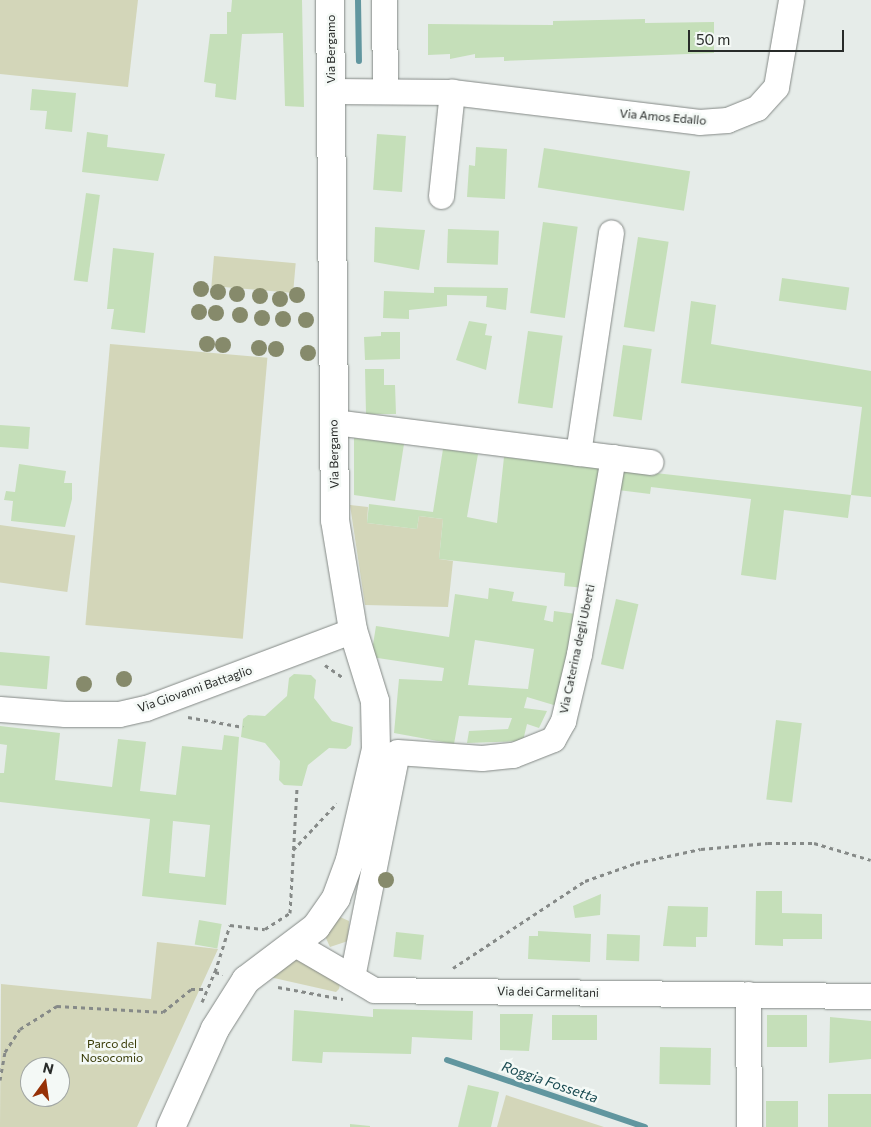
<!DOCTYPE html>
<html>
<head>
<meta charset="utf-8">
<style>
	body { margin:0 }
	#map { position:relative; width:871px; height:1127px; overflow:hidden; background:#e6ece9; font-family:Commissioner,sans-serif }
	div>[style] { position:absolute }
	[style*='--x'] { left:calc(var(--x)*1px); top:calc(var(--y)*1px); width:calc(var(--w)*1px); rotate:calc(var(--a)*1deg) }
	.green>* { inset:0; background:#d3d6b9; transform-origin:0 0 }
	.stream>* { height:6px; margin:-3px; padding:0 3px; transform-origin:3px; border-radius:3px; background:#61969f }
	.building>* { inset:0; background:#c5dfb9; transform-origin:0 0 }
	.path>* { height:3px; margin-top:-1.5px; transform-origin:0; background:repeating-linear-gradient(90deg,#868a88 0 4px,transparent 0 8px) }
	.roads { filter:drop-shadow(0 0 1px #848986) drop-shadow(0 0 1px #848986) }
	.street>* { height:25px; margin:-12.5px; padding:0 12.5px; transform-origin:12.5px; border-radius:12.5px; background:#fff }
	.secondary>* { height:28px; margin:-14px; padding:0 14px; transform-origin:14px; border-radius:14px; background:#fff }
	.trees>* { width:16px; height:16px; margin:-8px; border-radius:50%; background:#868a6b }
	span { translate:-50% -50%; white-space:nowrap; text-align:center; line-height:1.15; -webkit-text-stroke:5px #f4f9f6; paint-order:stroke }
	.street-label { font-size:12px; color:#282b29 }
	.park-label { font-size:12px; color:#373904 }
	.water-label { font-size:14px; color:#184950; font-style:italic }
	.north { position:absolute; left:20px; top:1057px; width:50px; height:50px; box-sizing:border-box; background:#f4f9f6; border:1px solid #a2a7a4; border-radius:50%; rotate:14deg; font-size:14px; font-weight:700; line-height:20px; text-align:center; color:#282b29 }
	.north::after { content:''; display:block; margin:auto; width:18px; height:22px; background:#963106; clip-path:polygon(50% 0,100% 100%,50% 72%,0 100%) }
	.scale { position:absolute; left:688px; top:30px; width:156px; height:22px; box-sizing:border-box; border:2px solid #282b29; border-top:0; padding-left:6px; font-size:15px; line-height:18px; white-space:nowrap; color:#282b29; -webkit-text-stroke:4px #f4f9f6; paint-order:stroke }
</style>
</head>
<body>
<div id="map">
	<div class="green">
		<i style="clip-path:polygon(0 0,138px 0,128px 87px,0 74px)"></i>
		<i style="left:214px;top:256px;width:82px;height:30px;rotate:5deg"></i>
		<i style="left:110px;top:344px;width:158px;height:282px;rotate:5deg"></i>
		<i style="clip-path:polygon(350px 505px,368px 507px,367px 523px,417px 529px,419px 516px,443px 519px,439px 559px,453px 561px,448px 607px,365px 605px)"></i>
		<i style="left:0;top:525px;width:76px;height:57px;rotate:8deg"></i>
		<i style="clip-path:polygon(340px 917px,349px 921px,348px 941px,330px 947px,325px 936px)"></i>
		<i style="clip-path:polygon(evenodd,157px 942px,218px 949px,137px 1127px,0 1127px,1px 984px,151px 999px,157px 942px,30px 1067px,60px 1067px,60px 1097px,30px 1097px,30px 1067px)"></i>
		<i style="clip-path:polygon(295px 958px,340px 983px,339px 989px,336px 992px,265px 976px)"></i>
		<i style="clip-path:polygon(506px 1095px,604px 1127px,497px 1127px)"></i>
	</div>
	<div class="stream">
		<i style="--x:358;--y:0;--w:61;--a:89.1"></i>
		<i style="--x:447;--y:1060;--w:209;--a:18.7"></i>
	</div>
	<div class="building">
		<i style="clip-path:polygon(232px 0,302px 0,304px 107px,285px 106px,283px 33px,242px 34px,236px 100px,215px 97px,216px 84px,204px 82px,210px 34px,227px 34px,227px 12px,231px 12px)"></i>
		<i style="clip-path:polygon(645px 19px,645px 23px,714px 22px,714px 53px,504px 61px,504px 57px,475px 58px,475px 54px,450px 59px,450px 54px,428px 55px,428px 24px,553px 25px,553px 21px)"></i>
		<i style="clip-path:polygon(32px 89px,76px 93px,72px 132px,45px 129px,47px 111px,30px 110px)"></i>
		<i style="clip-path:polygon(87px 132px,108px 135px,107px 147px,165px 154px,158px 181px,82px 172px)"></i>
		<i style="left:377px;top:134px;width:29px;height:56px;rotate:4deg"></i>
		<i style="clip-path:polygon(476px 147px,507px 149px,505px 199px,467px 197px,469px 165px,475px 166px)"></i>
		<i style="left:544px;top:148px;width:148px;height:40px;rotate:9deg"></i>
		<i style="left:86px;top:193px;width:14px;height:88px;rotate:8deg"></i>
		<i style="left:543px;top:222px;width:35px;height:92px;rotate:8deg"></i>
		<i style="clip-path:polygon(375px 227px,425px 230px,419px 270px,374px 262px)"></i>
		<i style="left:448px;top:229px;width:51px;height:34px;rotate:2deg"></i>
		<i style="left:638px;top:237px;width:31px;height:91px;rotate:9deg"></i>
		<i style="clip-path:polygon(113px 248px,154px 253px,145px 333px,111px 329px,114px 309px,107px 309px)"></i>
		<i style="left:782px;top:278px;width:68px;height:23px;rotate:8deg"></i>
		<i style="clip-path:polygon(434px 287px,508px 288px,506px 310px,486px 307px,487px 296px,447px 295px,447px 306px,409px 310px,409px 319px,383px 318px,384px 291px,434px 293px)"></i>
		<i style="clip-path:polygon(691px 301px,716px 305px,711px 344px,871px 371px,871px 497px,851px 495px,862px 407px,681px 383px)"></i>
		<i style="clip-path:polygon(469px 321px,487px 324px,485px 335px,492px 336px,486px 370px,456px 360px)"></i>
		<i style="left:528px;top:331px;width:35px;height:73px;rotate:8deg"></i>
		<i style="clip-path:polygon(381px 332px,400px 332px,400px 359px,365px 360px,364px 337px,381px 336px)"></i>
		<i style="left:623px;top:345px;width:29px;height:72px;rotate:8deg"></i>
		<i style="clip-path:polygon(365px 369px,384px 369px,384px 385px,395px 385px,396px 414px,366px 414px)"></i>
		<i style="left:0;top:425px;width:30px;height:22px;rotate:4deg"></i>
		<i style="clip-path:polygon(354px 438px,404px 444px,395px 501px,354px 495px)"></i>
		<i style="clip-path:polygon(443px 449px,478px 454px,467px 517px,497px 523px,504px 457px,601px 468px,585px 588px,564px 586px,565px 573px,439px 559px,443px 519px,419px 516px,417px 529px,367px 523px,369px 504px,433px 512px)"></i>
		<i style="clip-path:polygon(19px 464px,66px 471px,64px 483px,72px 483px,72px 499px,65px 527px,11px 521px,13px 501px,4px 500px,6px 491px,15px 492px)"></i>
		<i style="clip-path:polygon(620px 469px,851px 495px,848px 518px,784px 510px,776px 580px,741px 575px,751px 499px,651px 487px,650px 494px,618px 490px)"></i>
		<i style="clip-path:polygon(evenodd,489px 588px,514px 592px,512px 601px,547px 606px,544px 620px,553px 622px,554px 611px,576px 614px,557px 706px,527px 697px,524px 708px,547px 711px,539px 728px,527px 724px,523px 741px,467px 743px,469px 731px,508px 729px,512px 718px,459px 716px,454px 744px,394px 733px,399px 679px,442px 681px,444px 668px,371px 657px,376px 626px,449px 637px,455px 594px,488px 599px,489px 588px,475px 640px,534px 649px,528px 689px,468px 685px,475px 640px)"></i>
		<i style="left:616px;top:599px;width:23px;height:67px;rotate:13deg"></i>
		<i style="left:0;top:652px;width:50px;height:33px;rotate:5deg"></i>
		<i style="clip-path:polygon(294px 674px,311px 675px,316px 680px,314px 698px,332px 721px,353px 727px,351px 745px,346px 749px,329px 748px,308px 765px,302px 786px,284px 785px,279px 780px,280px 761px,265px 743px,241px 737px,243px 719px,248px 715px,265px 716px,287px 696px,289px 678px)"></i>
		<i style="left:776px;top:720px;width:26px;height:80px;rotate:7deg"></i>
		<i style="clip-path:polygon(evenodd,0 726px,60px 733px,55px 780px,112px 787px,118px 739px,146px 742px,140px 791px,176px 795px,182px 746px,222px 750px,224px 735px,239px 737px,226px 905px,142px 896px,150px 819px,0 802px,0 773px,4px 773px,7px 745px,0 744px,0 726px,173px 821px,210px 825px,205px 877px,169px 873px,173px 821px)"></i>
		<i style="clip-path:polygon(756px 891px,782px 891px,782px 913px,822px 914px,822px 939px,783px 939px,783px 946px,755px 945px)"></i>
		<i style="clip-path:polygon(601px 894px,600px 915px,575px 918px,573px 906px)"></i>
		<i style="clip-path:polygon(668px 906px,708px 907px,707px 937px,696px 937px,696px 947px,663px 946px)"></i>
		<i style="left:199px;top:920px;width:23px;height:25px;rotate:10deg"></i>
		<i style="clip-path:polygon(538px 931px,591px 934px,590px 962px,528px 959px,529px 936px,538px 936px)"></i>
		<i style="left:396px;top:932px;width:28px;height:25px;rotate:6deg"></i>
		<i style="left:607px;top:934px;width:33px;height:26px;rotate:2deg"></i>
		<i style="clip-path:polygon(373px 1009px,473px 1011px,472px 1040px,412px 1037px,411px 1054px,323px 1052px,322px 1063px,292px 1061px,294px 1010px,373px 1017px)"></i>
		<i style="clip-path:polygon(500px 1014px,533px 1014px,529px 1051px,500px 1050px)"></i>
		<i style="left:552px;top:1015px;width:45px;height:25px"></i>
		<i style="left:767px;top:1015px;width:40px;height:32px"></i>
		<i style="clip-path:polygon(830px 1017px,871px 1021px,871px 1059px,829px 1063px)"></i>
		<i style="left:660px;top:1047px;width:51px;height:37px;rotate:1deg"></i>
		<i style="clip-path:polygon(468px 1085px,499px 1092px,491px 1127px,458px 1127px)"></i>
		<i style="left:871px;top:1094px;width:33px;height:43px;rotate:90deg"></i>
		<i style="left:766px;top:1101px;width:32px;height:26px"></i>
		<i style="clip-path:polygon(350px 1124px,370px 1126px,370px 1127px,350px 1127px)"></i>
	</div>
	<div class="path">
		<i style="--x:325;--y:665;--w:21;--a:35"></i>
		<i style="--x:188;--y:717;--w:56;--a:10.3"></i>
		<i style="--x:293;--y:850;--w:64;--a:-46.9"></i>
		<i style="--x:453;--y:968;--w:158;--a:-33.4"></i>
		<i style="--x:585;--y:881;--w:54;--a:-19.4"></i>
		<i style="--x:636;--y:863;--w:66;--a:-12.2"></i>
		<i style="--x:701;--y:849;--w:67;--a:-5.1"></i>
		<i style="--x:768;--y:843;--w:46;--a:0"></i>
		<i style="--x:814;--y:843;--w:59;--a:16.6"></i>
		<i style="--x:215;--y:972;--w:49;--a:-72.3"></i>
		<i style="--x:230;--y:925;--w:35;--a:7"></i>
		<i style="--x:265;--y:929;--w:30;--a:-33"></i>
		<i style="--x:290;--y:913;--w:127;--a:-86.8"></i>
		<i style="--x:278;--y:987;--w:66;--a:10.5"></i>
		<i style="--x:202;--y:1002;--w:33;--a:-67"></i>
		<i style="--x:215;--y:972;--w:8;--a:14"></i>
		<i style="--x:0;--y:1080;--w:28;--a:-80"></i>
		<i style="--x:5;--y:1052;--w:27;--a:-57"></i>
		<i style="--x:20;--y:1029;--w:44;--a:-31.9"></i>
		<i style="--x:57;--y:1006;--w:106;--a:3.2"></i>
		<i style="--x:163;--y:1012;--w:36;--a:-39"></i>
		<i style="--x:191;--y:989;--w:16;--a:0"></i>
	</div>
	<div class="roads">
		<div class="street">
			<i style="--x:384;--y:0;--w:90;--a:89.4"></i>
			<i style="--x:331;--y:91;--w:121;--a:0.5"></i>
			<i style="--x:452;--y:92;--w:249;--a:6.9"></i>
			<i style="--x:699;--y:122;--w:28;--a:-4"></i>
			<i style="--x:727;--y:120;--w:32;--a:-22"></i>
			<i style="--x:757;--y:108;--w:28;--a:-48"></i>
			<i style="--x:776;--y:87;--w:88;--a:-80.2"></i>
			<i style="--x:441;--y:196;--w:105;--a:-84"></i>
			<i style="--x:334;--y:422;--w:319;--a:7.2"></i>
			<i style="--x:578;--y:453;--w:223;--a:-81.5"></i>
			<i style="--x:0;--y:709;--w:65;--a:4.4"></i>
			<i style="--x:65;--y:714;--w:54;--a:0"></i>
			<i style="--x:119;--y:714;--w:28;--a:-13"></i>
			<i style="--x:146;--y:708;--w:221;--a:-20.6"></i>
			<i style="--x:295;--y:944;--w:91;--a:30.2"></i>
			<i style="--x:374;--y:990;--w:497;--a:0.7"></i>
			<i style="--x:352;--y:977;--w:229;--a:-78.7"></i>
			<i style="--x:397;--y:752;--w:85;--a:4"></i>
			<i style="--x:482;--y:758;--w:31;--a:-6"></i>
			<i style="--x:513;--y:755;--w:43;--a:-21.8"></i>
			<i style="--x:553;--y:739;--w:21;--a:-61"></i>
			<i style="--x:563;--y:721;--w:69;--a:-76.6"></i>
			<i style="--x:579;--y:654;--w:200;--a:-80.2"></i>
			<i style="--x:748;--y:994;--w:133;--a:89.6"></i>
		</div>
		<div class="secondary">
			<i style="--x:171;--y:1127;--w:107;--a:-65.8"></i>
			<i style="--x:215;--y:1029;--w:58;--a:-57.7"></i>
			<i style="--x:246;--y:980;--w:88;--a:-37.1"></i>
			<i style="--x:316;--y:927;--w:35;--a:-55"></i>
			<i style="--x:336;--y:898;--w:40;--a:-69.8"></i>
			<i style="--x:350;--y:860;--w:114;--a:-76.8"></i>
			<i style="--x:376;--y:749;--w:48;--a:-91.2"></i>
			<i style="--x:375;--y:701;--w:74;--a:-107.2"></i>
			<i style="--x:353;--y:630;--w:111;--a:-99.3"></i>
			<i style="--x:335;--y:520;--w:520;--a:-90.55"></i>
		</div>
	</div>
	<div class="trees">
		<i style="left:201px;top:289px"></i>
		<i style="left:218px;top:292px"></i>
		<i style="left:237px;top:294px"></i>
		<i style="left:297px;top:295px"></i>
		<i style="left:260px;top:296px"></i>
		<i style="left:280px;top:299px"></i>
		<i style="left:199px;top:312px"></i>
		<i style="left:216px;top:313px"></i>
		<i style="left:240px;top:315px"></i>
		<i style="left:262px;top:318px"></i>
		<i style="left:283px;top:319px"></i>
		<i style="left:306px;top:320px"></i>
		<i style="left:207px;top:344px"></i>
		<i style="left:223px;top:345px"></i>
		<i style="left:259px;top:348px"></i>
		<i style="left:276px;top:349px"></i>
		<i style="left:308px;top:353px"></i>
		<i style="left:124px;top:679px"></i>
		<i style="left:84px;top:684px"></i>
		<i style="left:386px;top:880px"></i>
	</div>
	<div class="street-label">
		<span style="left:331px;top:49px;rotate:-90deg">Via Bergamo</span>
		<span style="left:663px;top:117px;rotate:5deg">Via Amos Edallo</span>
		<span style="left:334px;top:454px;rotate:-91deg">Via Bergamo</span>
		<span style="left:577px;top:649px;rotate:-78deg">Via Caterina degli Uberti</span>
		<span style="left:195px;top:689px;rotate:-19deg">Via Giovanni Battaglio</span>
		<span style="left:548px;top:992px;rotate:1deg">Via dei Carmelitani</span>
	</div>
	<div class="park-label">
		<span style="left:112px;top:1051px">Parco del<br>Nosocomio</span>
	</div>
	<div class="water-label">
		<span style="left:550px;top:1082px;rotate:19deg">Roggia Fossetta</span>
	</div>
	<div class="north">N</div>
	<div class="scale">50 m</div>
</div>
</body>
</html>
